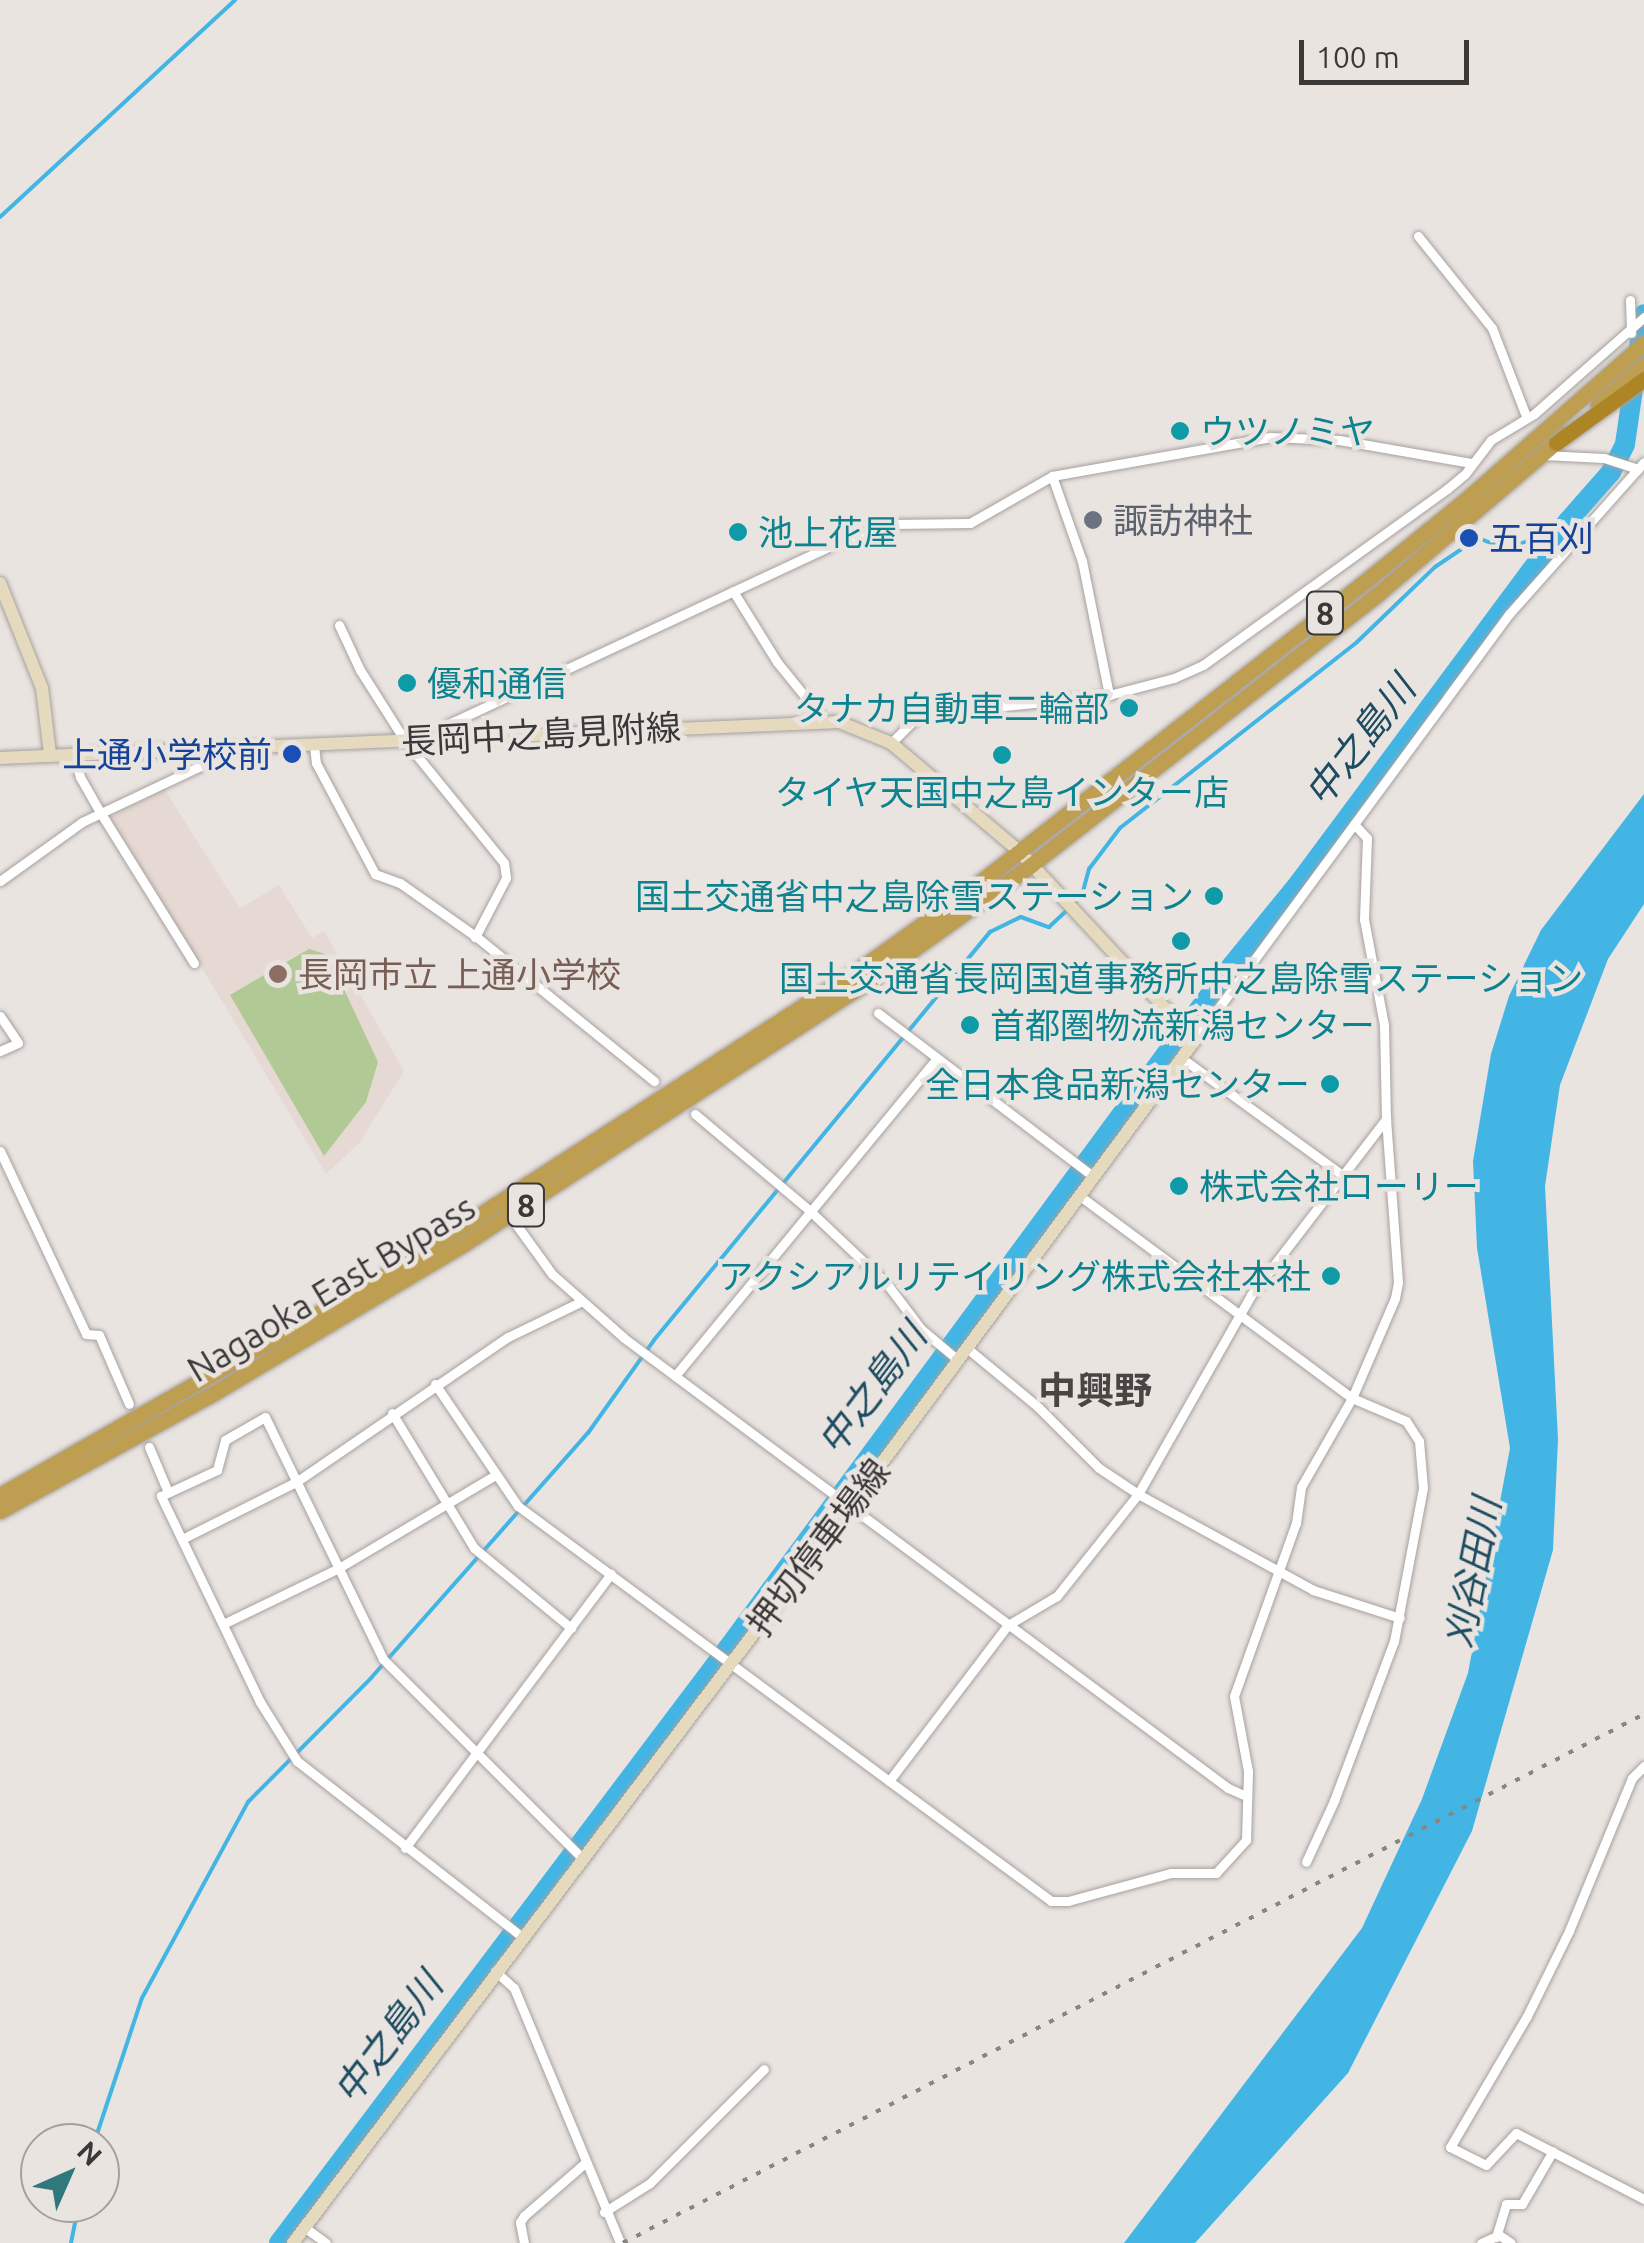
<!DOCTYPE html>
<html>
<head>
<meta charset="utf-8">
<style>
	body { margin:0 }
	#map { position:relative; width:1644px; height:2243px; overflow:hidden; background:#eae4e1; font-family:Ubuntu,"Noto Sans JP",sans-serif }
	div>[style] { position:absolute }
	[style*='--x'] { left:calc(var(--x)*1px); top:calc(var(--y)*1px); width:calc(var(--w)*1px); rotate:calc(var(--a)*1deg) }
	.built>* { inset:0; background:#e6d8d2 }
	.green>* { inset:0; background:#b1c995 }
	.water>* { inset:0; background:#42b5e5 }
	.stream>* { height:4px; margin:-2px; padding:0 2px; transform-origin:2px; border-radius:2px; background:#42b5e5 }
	.river>* { height:20px; margin:-10px; padding:0 10px; transform-origin:10px; border-radius:10px; background:#42b5e5 }
	.roads { filter:drop-shadow(0 0 2px #a6a19e) drop-shadow(0 0 2px #a6a19e) }
	.minor>* { height:9px; margin:-4.5px; padding:0 4.5px; transform-origin:4.5px; border-radius:4.5px; background:#fff }
	.secondary>* { height:12px; margin:-6px; padding:0 6px; transform-origin:6px; border-radius:6px; background:#e6dabe }
	.trunk>* { height:15px; margin:-7.5px; padding:0 7.5px; transform-origin:7.5px; border-radius:7.5px; background:#be9e50 }
	.motorway>* { height:15px; margin:-7.5px; padding:0 7.5px; transform-origin:7.5px; border-radius:7.5px; background:#ad8525 }
	.rail>* { height:4px; margin-top:-2px; transform-origin:0; background:repeating-linear-gradient(90deg,#898583 0 5px,transparent 0 15px) }
	.dots>* { width:28px; height:28px; translate:-50% -50%; box-sizing:border-box; border:5px solid #eae4e1; border-radius:50% }
	span { translate:-50% -50%; white-space:nowrap; text-align:center; line-height:1.15; -webkit-text-stroke:9px #eae4e1; paint-order:stroke }
	.shield-label span { padding:2px 8px; background:#eae4e1; border:2px solid; border-radius:8px; -webkit-text-stroke-width:0 }
	.shield-label { font-size:32px; color:#3b3938; font-weight:700 }
	.culture-label { font-size:35px; color:#0d838f }
	.left { translate:0 -50%; text-align:left }
	.right { translate:-100% -50%; text-align:right }
	.worship-label { font-size:35px; color:#5b616d }
	.transit-label { font-size:35px; color:#164399 }
	.street-label { font-size:35px; color:#3b3938 }
	.education-label { font-size:35px; color:#785e54 }
	.water-label { font-size:38px; color:#1d4c60; font-style:italic }
	.neighbourhood-label { font-size:38px; color:#4a4543; font-weight:700 }
	.north { position:absolute; left:20px; top:2123px; width:100px; height:100px; box-sizing:border-box; background:#eae4e1; border:2px solid #a4a09d; border-radius:50%; rotate:45deg; font-size:28px; font-weight:700; line-height:40px; text-align:center; color:#3b3938 }
	.north::after { content:''; display:block; margin:auto; width:35px; height:45px; background:#2f797c; clip-path:polygon(50% 0,100% 100%,50% 72%,0 100%) }
	.scale { position:absolute; left:1299px; top:40px; width:170px; height:45px; box-sizing:border-box; border:5px solid #3b3938; border-top:0; padding-left:12px; font-size:30px; line-height:35px; white-space:nowrap; color:#3b3938; -webkit-text-stroke:8px #eae4e1; paint-order:stroke }
</style>
</head>
<body>
<div id="map">
	<div class="built">
		<i style="clip-path:polygon(164px 789px,240px 908px,279px 885px,312px 938px,324px 931px,404px 1071px,360px 1142px,326px 1174px,111px 817px)"></i>
	</div>
	<div class="green">
		<i style="clip-path:polygon(309px 949px,328px 955px,378px 1062px,366px 1102px,324px 1156px,230px 995px)"></i>
	</div>
	<div class="water">
		<i style="clip-path:polygon(1644px 794px,1644px 904px,1608px 959px,1560px 1085px,1545px 1186px,1558px 1439px,1553px 1550px,1472px 1831px,1348px 2073px,1195px 2243px,1124px 2243px,1362px 1928px,1422px 1799px,1468px 1673px,1510px 1448px,1477px 1248px,1473px 1161px,1491px 1054px,1509px 996px,1541px 930px)"></i>
	</div>
	<div class="stream">
		<i style="--x:0;--y:217;--w:320;--a:-42.7"></i>
		<i style="--x:1073;--y:904;--w:13;--a:-45"></i>
		<i style="--x:1082;--y:895;--w:27;--a:-75"></i>
		<i style="--x:1089;--y:869;--w:51;--a:-52.9"></i>
		<i style="--x:1120;--y:828;--w:301;--a:-38.1"></i>
		<i style="--x:1357;--y:642;--w:108;--a:-43.9"></i>
		<i style="--x:1435;--y:567;--w:52;--a:-34"></i>
		<i style="--x:1478;--y:538;--w:31;--a:21"></i>
		<i style="--x:1507;--y:549;--w:39;--a:-21"></i>
		<i style="--x:1543;--y:535;--w:15;--a:37"></i>
		<i style="--x:94;--y:2143;--w:153;--a:-71.7"></i>
		<i style="--x:142;--y:1998;--w:223;--a:-61.6"></i>
		<i style="--x:248;--y:1802;--w:175;--a:-45.2"></i>
		<i style="--x:371;--y:1678;--w:327;--a:-48.5"></i>
		<i style="--x:588;--y:1433;--w:114;--a:-54.6"></i>
		<i style="--x:654;--y:1340;--w:529;--a:-50.53"></i>
		<i style="--x:990;--y:932;--w:34;--a:-26"></i>
		<i style="--x:1021;--y:917;--w:30;--a:20"></i>
		<i style="--x:1049;--y:927;--w:25;--a:-43"></i>
		<i style="--x:71;--y:2243;--w:41;--a:-78.7"></i>
	</div>
	<div class="river">
		<i style="--x:279;--y:2243;--w:745;--a:-52.96"></i>
		<i style="--x:728;--y:1648;--w:842;--a:-53.59"></i>
		<i style="--x:1228;--y:970;--w:112;--a:-50.8"></i>
		<i style="--x:1299;--y:883;--w:451;--a:-53.4"></i>
		<i style="--x:1568;--y:521;--w:65;--a:-48.7"></i>
		<i style="--x:1611;--y:472;--w:31;--a:-63"></i>
		<i style="--x:1625;--y:444;--w:131;--a:-81.7"></i>
	</div>
	<div class="roads">
		<div class="minor">
			<i style="--x:1418;--y:236;--w:118;--a:51.2"></i>
			<i style="--x:1492;--y:328;--w:94;--a:68.9"></i>
			<i style="--x:1630;--y:300;--w:33;--a:88"></i>
			<i style="--x:1543;--y:455;--w:61;--a:2.8"></i>
			<i style="--x:1604;--y:458;--w:36;--a:18"></i>
			<i style="--x:1052;--y:476;--w:221;--a:-10.1"></i>
			<i style="--x:1270;--y:437;--w:69;--a:2.5"></i>
			<i style="--x:1339;--y:440;--w:134;--a:9.9"></i>
			<i style="--x:733;--y:591;--w:84;--a:58.2"></i>
			<i style="--x:777;--y:662;--w:75;--a:51"></i>
			<i style="--x:339;--y:625;--w:50;--a:65"></i>
			<i style="--x:360;--y:670;--w:84;--a:57.6"></i>
			<i style="--x:405;--y:741;--w:157;--a:50.9"></i>
			<i style="--x:504;--y:863;--w:15;--a:82"></i>
			<i style="--x:506;--y:878;--w:67;--a:117.7"></i>
			<i style="--x:435;--y:739;--w:13;--a:-58"></i>
			<i style="--x:442;--y:728;--w:13;--a:-29"></i>
			<i style="--x:453;--y:722;--w:421;--a:-25"></i>
			<i style="--x:835;--y:544;--w:60;--a:-19.3"></i>
			<i style="--x:892;--y:524;--w:78;--a:-0.7"></i>
			<i style="--x:970;--y:523;--w:95;--a:-29.8"></i>
			<i style="--x:1052;--y:476;--w:90;--a:70.6"></i>
			<i style="--x:1082;--y:561;--w:137;--a:78.6"></i>
			<i style="--x:891;--y:743;--w:33;--a:-45"></i>
			<i style="--x:914;--y:720;--w:16;--a:-22"></i>
			<i style="--x:929;--y:714;--w:181;--a:-6"></i>
			<i style="--x:1109;--y:695;--w:67;--a:-14.7"></i>
			<i style="--x:1174;--y:678;--w:32;--a:-24"></i>
			<i style="--x:1203;--y:665;--w:301;--a:-35.8"></i>
			<i style="--x:1447;--y:489;--w:23;--a:-40"></i>
			<i style="--x:1465;--y:474;--w:43;--a:-52.6"></i>
			<i style="--x:1491;--y:440;--w:50;--a:-31.2"></i>
			<i style="--x:1534;--y:414;--w:147;--a:-41.4"></i>
			<i style="--x:314;--y:745;--w:18;--a:84"></i>
			<i style="--x:316;--y:763;--w:126;--a:62"></i>
			<i style="--x:375;--y:874;--w:27;--a:20"></i>
			<i style="--x:400;--y:883;--w:95;--a:35.2"></i>
			<i style="--x:478;--y:938;--w:227;--a:39.1"></i>
			<i style="--x:73;--y:754;--w:24;--a:73"></i>
			<i style="--x:80;--y:777;--w:40;--a:60.3"></i>
			<i style="--x:100;--y:812;--w:178;--a:58.1"></i>
			<i style="--x:0;--y:881;--w:101;--a:-35.7"></i>
			<i style="--x:82;--y:822;--w:143;--a:-25.3"></i>
			<i style="--x:211;--y:761;--w:11;--a:-27"></i>
			<i style="--x:221;--y:756;--w:6;--a:-90"></i>
			<i style="--x:878;--y:1013;--w:271;--a:37.2"></i>
			<i style="--x:0;--y:1016;--w:32;--a:56"></i>
			<i style="--x:18;--y:1043;--w:20;--a:156"></i>
			<i style="--x:1195;--y:1040;--w:529;--a:-53.61"></i>
			<i style="--x:1509;--y:614;--w:203;--a:-48.4"></i>
			<i style="--x:1183;--y:1059;--w:197;--a:36.1"></i>
			<i style="--x:695;--y:1114;--w:149;--a:40.1"></i>
			<i style="--x:809;--y:1210;--w:108;--a:43.5"></i>
			<i style="--x:887;--y:1284;--w:56;--a:52.9"></i>
			<i style="--x:921;--y:1329;--w:48;--a:40"></i>
			<i style="--x:0;--y:1151;--w:202;--a:64.8"></i>
			<i style="--x:86;--y:1334;--w:13;--a:4"></i>
			<i style="--x:99;--y:1335;--w:75;--a:66.5"></i>
			<i style="--x:1080;--y:1196;--w:339;--a:36.6"></i>
			<i style="--x:1352;--y:1398;--w:59;--a:23.1"></i>
			<i style="--x:1406;--y:1421;--w:24;--a:57"></i>
			<i style="--x:1419;--y:1441;--w:47;--a:85.1"></i>
			<i style="--x:1423;--y:1488;--w:156;--a:100.7"></i>
			<i style="--x:1394;--y:1641;--w:171;--a:110.6"></i>
			<i style="--x:1334;--y:1801;--w:67;--a:114.7"></i>
			<i style="--x:510;--y:1216;--w:72;--a:54.1"></i>
			<i style="--x:552;--y:1274;--w:96;--a:41.6"></i>
			<i style="--x:624;--y:1338;--w:753;--a:36.69"></i>
			<i style="--x:1228;--y:1788;--w:17;--a:24"></i>
			<i style="--x:968;--y:1349;--w:91;--a:39.6"></i>
			<i style="--x:1038;--y:1407;--w:86;--a:45"></i>
			<i style="--x:1099;--y:1468;--w:47;--a:33.7"></i>
			<i style="--x:1138;--y:1494;--w:200;--a:28.7"></i>
			<i style="--x:1313;--y:1590;--w:91;--a:17.8"></i>
			<i style="--x:675;--y:1376;--w:411;--a:-50.5"></i>
			<i style="--x:435;--y:1384;--w:148;--a:55.8"></i>
			<i style="--x:518;--y:1506;--w:663;--a:36.54"></i>
			<i style="--x:1051;--y:1901;--w:17;--a:0"></i>
			<i style="--x:1068;--y:1901;--w:107;--a:-15.2"></i>
			<i style="--x:1171;--y:1873;--w:45;--a:0"></i>
			<i style="--x:1216;--y:1873;--w:45;--a:-47.7"></i>
			<i style="--x:1246;--y:1840;--w:69;--a:-88.3"></i>
			<i style="--x:1248;--y:1771;--w:76;--a:-100.6"></i>
			<i style="--x:1234;--y:1696;--w:184;--a:-70.3"></i>
			<i style="--x:1296;--y:1523;--w:36;--a:-82"></i>
			<i style="--x:1301;--y:1487;--w:103;--a:-60.2"></i>
			<i style="--x:1352;--y:1398;--w:109;--a:-66.7"></i>
			<i style="--x:1395;--y:1298;--w:16;--a:-79"></i>
			<i style="--x:1398;--y:1282;--w:163;--a:-94.2"></i>
			<i style="--x:392;--y:1413;--w:158;--a:58.7"></i>
			<i style="--x:474;--y:1548;--w:126;--a:39.5"></i>
			<i style="--x:149;--y:1447;--w:49;--a:67.1"></i>
			<i style="--x:182;--y:1539;--w:127;--a:-26.6"></i>
			<i style="--x:296;--y:1482;--w:257;--a:-34.4"></i>
			<i style="--x:508;--y:1337;--w:80;--a:-25.9"></i>
			<i style="--x:223;--y:1624;--w:127;--a:-25.8"></i>
			<i style="--x:337;--y:1569;--w:184;--a:-30.7"></i>
			<i style="--x:1644;--y:1766;--w:17;--a:135"></i>
			<i style="--x:1632;--y:1778;--w:165;--a:112.4"></i>
			<i style="--x:1569;--y:1931;--w:95;--a:116.3"></i>
			<i style="--x:1527;--y:2016;--w:152;--a:120.4"></i>
			<i style="--x:1450;--y:2147;--w:40;--a:26.6"></i>
			<i style="--x:1486;--y:2165;--w:44;--a:-46.8"></i>
			<i style="--x:1516;--y:2133;--w:144;--a:27.3"></i>
			<i style="--x:889;--y:1781;--w:196;--a:-52.7"></i>
			<i style="--x:1008;--y:1625;--w:57;--a:-30.6"></i>
			<i style="--x:1057;--y:1596;--w:130;--a:-51.5"></i>
			<i style="--x:1138;--y:1494;--w:229;--a:-60.4"></i>
			<i style="--x:1251;--y:1295;--w:222;--a:-52.5"></i>
			<i style="--x:1386;--y:1119;--w:94;--a:-91.2"></i>
			<i style="--x:1384;--y:1025;--w:108;--a:-100.7"></i>
			<i style="--x:1364;--y:919;--w:81;--a:-87.9"></i>
			<i style="--x:1367;--y:838;--w:19;--a:-133"></i>
			<i style="--x:405;--y:1848;--w:343;--a:-53.1"></i>
			<i style="--x:521;--y:1936;--w:284;--a:-142"></i>
			<i style="--x:297;--y:1761;--w:70;--a:-122.1"></i>
			<i style="--x:260;--y:1702;--w:229;--a:-115.7"></i>
			<i style="--x:161;--y:1496;--w:62;--a:-24.9"></i>
			<i style="--x:217;--y:1470;--w:31;--a:-75"></i>
			<i style="--x:225;--y:1440;--w:46;--a:-29.9"></i>
			<i style="--x:265;--y:1417;--w:269;--a:64"></i>
			<i style="--x:383;--y:1659;--w:283;--a:45"></i>
			<i style="--x:495;--y:1971;--w:25;--a:42"></i>
			<i style="--x:514;--y:1988;--w:276;--a:67.4"></i>
			<i style="--x:604;--y:2212;--w:54;--a:-32.2"></i>
			<i style="--x:650;--y:2183;--w:161;--a:-45"></i>
			<i style="--x:304;--y:2227;--w:27;--a:36"></i>
			<i style="--x:1496;--y:2237;--w:34;--a:-73"></i>
			<i style="--x:1506;--y:2204;--w:16;--a:0"></i>
			<i style="--x:1522;--y:2204;--w:61;--a:-59.7"></i>
			<i style="--x:524;--y:2243;--w:21;--a:-101"></i>
			<i style="--x:520;--y:2222;--w:7;--a:-56"></i>
			<i style="--x:524;--y:2216;--w:81;--a:-41"></i>
			<i style="--x:1481;--y:2243;--w:20;--a:-24"></i>
			<i style="--x:1499;--y:2235;--w:14;--a:34"></i>
		</div>
		<div class="secondary">
			<i style="--x:0;--y:583;--w:113;--a:68.2"></i>
			<i style="--x:42;--y:688;--w:66;--a:83.1"></i>
			<i style="--x:0;--y:758;--w:840;--a:-2.46"></i>
			<i style="--x:839;--y:722;--w:56;--a:22"></i>
			<i style="--x:891;--y:743;--w:169;--a:40.2"></i>
			<i style="--x:1020;--y:852;--w:257;--a:47.1"></i>
			<i style="--x:1195;--y:1040;--w:580;--a:126.51"></i>
			<i style="--x:850;--y:1506;--w:924;--a:127.08"></i>
		</div>
		<div class="trunk">
			<i style="--x:1598;--y:405;--w:61;--a:-41"></i>
			<i style="--x:0;--y:1495;--w:460;--a:-29.7"></i>
			<i style="--x:399;--y:1267;--w:545;--a:-32.87"></i>
			<i style="--x:857;--y:971;--w:139;--a:-35.6"></i>
			<i style="--x:970;--y:890;--w:499;--a:-38"></i>
			<i style="--x:1363;--y:583;--w:138;--a:-39.1"></i>
			<i style="--x:1470;--y:496;--w:232;--a:-41.3"></i>
			<i style="--x:0;--y:1511;--w:244;--a:-28.9"></i>
			<i style="--x:214;--y:1393;--w:291;--a:-30.8"></i>
			<i style="--x:464;--y:1244;--w:495;--a:-33"></i>
			<i style="--x:879;--y:974;--w:187;--a:-35.6"></i>
			<i style="--x:1031;--y:865;--w:442;--a:-38"></i>
			<i style="--x:1379;--y:593;--w:245;--a:-40.4"></i>
		</div>
		<div class="motorway">
			<i style="--x:1556;--y:443;--w:109;--a:-36"></i>
		</div>
	</div>
	<div class="rail">
		<i style="--x:623;--y:2243;--w:1150;--a:-27.39"></i>
	</div>
	<div class="dots">
		<i style="left:1180px;top:431px;background:#0f9aa8"></i>
		<i style="left:1093px;top:520px;background:#6b7280"></i>
		<i style="left:738px;top:532px;background:#0f9aa8"></i>
		<i style="left:1469px;top:538px;background:#1a4fb4"></i>
		<i style="left:407px;top:683px;background:#0f9aa8"></i>
		<i style="left:1129px;top:708px;background:#0f9aa8"></i>
		<i style="left:292px;top:754px;background:#1a4fb4"></i>
		<i style="left:1002px;top:755px;background:#0f9aa8"></i>
		<i style="left:1214px;top:896px;background:#0f9aa8"></i>
		<i style="left:1181px;top:941px;background:#0f9aa8"></i>
		<i style="left:278px;top:974px;background:#8d6e63"></i>
		<i style="left:970px;top:1025px;background:#0f9aa8"></i>
		<i style="left:1330px;top:1084px;background:#0f9aa8"></i>
		<i style="left:1179px;top:1186px;background:#0f9aa8"></i>
		<i style="left:1331px;top:1276px;background:#0f9aa8"></i>
	</div>
	<div class="shield-label">
		<span style="left:1325px;top:613px">8</span>
		<span style="left:526px;top:1205px">8</span>
	</div>
	<div class="culture-label">
		<span class="left" style="left:1200px;top:431px">ウツノミヤ</span>
		<span class="left" style="left:758px;top:532px">池上花屋</span>
		<span class="left" style="left:427px;top:683px">優和通信</span>
		<span class="right" style="left:1109px;top:708px">タナカ自動車二輪部</span>
		<span style="left:1002px;top:792px">タイヤ天国中之島インター店</span>
		<span class="right" style="left:1194px;top:896px">国土交通省中之島除雪ステーション</span>
		<span style="left:1181px;top:978px">国土交通省長岡国道事務所中之島除雪ステーション</span>
		<span class="left" style="left:990px;top:1025px">首都圏物流新潟センター</span>
		<span class="right" style="left:1310px;top:1084px">全日本食品新潟センター</span>
		<span class="left" style="left:1199px;top:1186px">株式会社ローリー</span>
		<span class="right" style="left:1311px;top:1276px">アクシアルリテイリング株式会社本社</span>
	</div>
	<div class="worship-label">
		<span class="left" style="left:1113px;top:520px">諏訪神社</span>
	</div>
	<div class="transit-label">
		<span class="left" style="left:1489px;top:538px">五百刈</span>
		<span class="right" style="left:272px;top:754px">上通小学校前</span>
	</div>
	<div class="street-label">
		<span style="left:541px;top:734px;rotate:-3deg">長岡中之島見附線</span>
		<span style="left:331px;top:1288px;rotate:-31deg">Nagaoka East Bypass</span>
		<span style="left:818px;top:1547px;rotate:-53deg">押切停車場線</span>
	</div>
	<div class="education-label">
		<span class="left" style="left:298px;top:974px">長岡市立 上通小学校</span>
	</div>
	<div class="water-label">
		<span style="left:1360px;top:741px;rotate:-52deg">中之島川</span>
		<span style="left:872px;top:1389px;rotate:-53deg">中之島川</span>
		<span style="left:1473px;top:1573px;rotate:-79deg">刈谷田川</span>
		<span style="left:388px;top:2038px;rotate:-53deg">中之島川</span>
	</div>
	<div class="neighbourhood-label">
		<span style="left:1095px;top:1391px">中興野</span>
	</div>
	<div class="north">N</div>
	<div class="scale">100 m</div>
</div>
</body>
</html>
